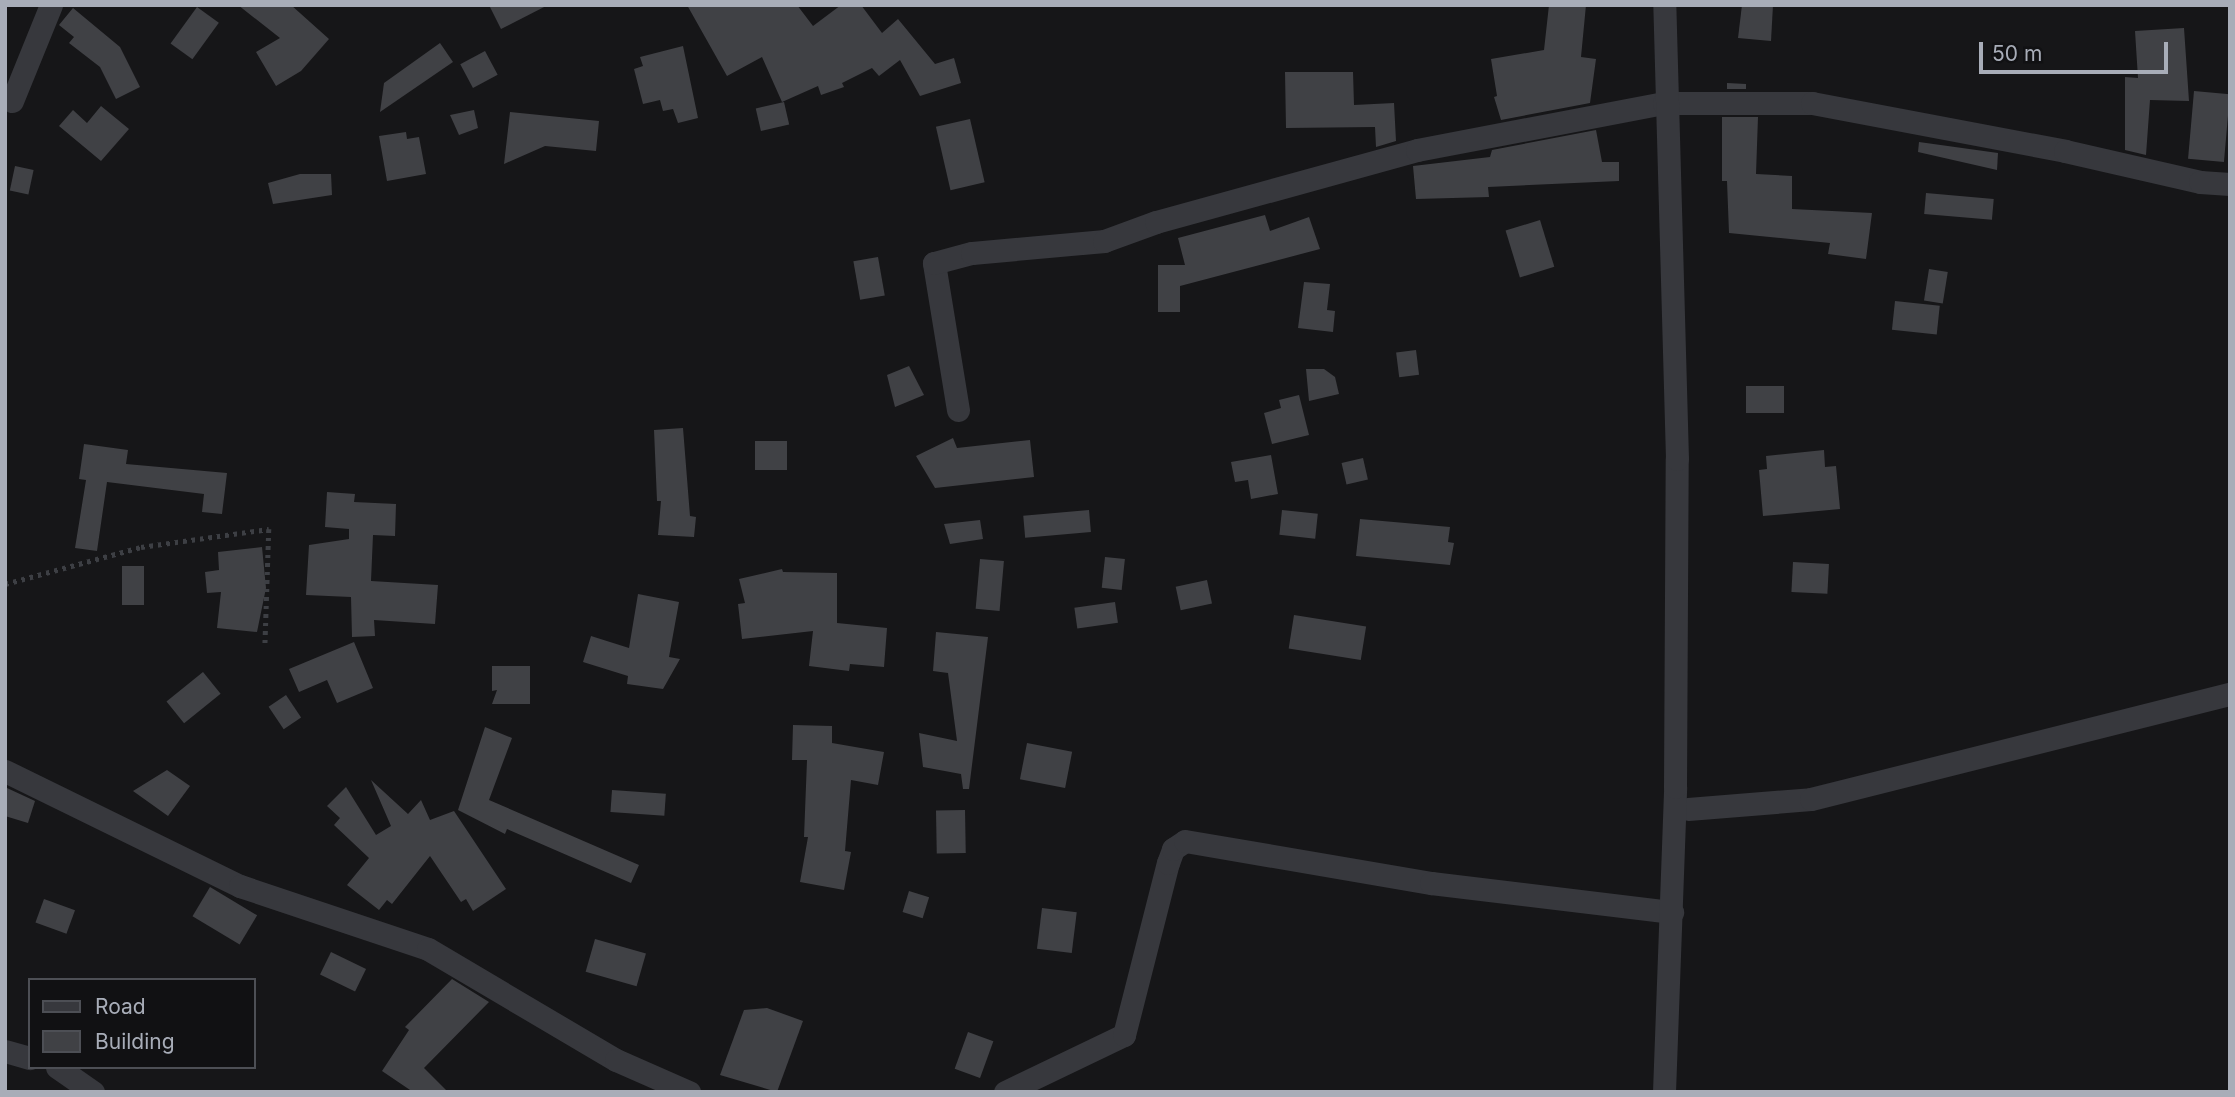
<!DOCTYPE html>
<html>
<head>
<meta charset="utf-8">
<style>
	body { margin:0 }
	#map { position:relative; width:2235px; height:1097px; overflow:hidden; background:#161618; font-family:Inter,sans-serif }
	div>[style] { position:absolute }
	[style*='--x'] { left:calc(var(--x)*1px); top:calc(var(--y)*1px); width:calc(var(--w)*1px); rotate:calc(var(--a)*1deg) }
	.building>* { inset:0; background:#404145; transform-origin:0 0 }
	.path>* { height:4.5px; margin-top:-2.25px; transform-origin:0; background:repeating-linear-gradient(90deg,#3d3f44 0 3.5px,transparent 0 8.5px) }
	.street>* { height:23px; margin:-11.5px; padding:0 11.5px; transform-origin:11.5px; border-radius:11.5px; background:#37383d }
	span { translate:-50% -50%; white-space:nowrap; text-align:center; line-height:1.15; -webkit-text-stroke:6px #111113; paint-order:stroke }
	.frame { position:absolute; inset:0; border:7px solid #a8adb8; pointer-events:none }
	.legend { position:absolute; left:28px; top:978px; width:228px; height:91px; box-sizing:border-box; background:#111113; border:2px solid #4d4f55; margin:0; padding:9px 12px; list-style:none; font-size:21px; color:#a8adb8 }
	.legend li { display:flex; align-items:center; gap:14px; height:35px }
	.legend b { width:35px; border:2px solid #4d4f55 }
	.scale { position:absolute; left:1979px; top:42px; width:189px; height:32px; box-sizing:border-box; border:4px solid #a8adb8; border-top:0; padding-left:9px; font-size:21px; line-height:24px; white-space:nowrap; color:#a8adb8; -webkit-text-stroke:5px #111113; paint-order:stroke }
</style>
</head>
<body>
<div id="map">
	<div class="building">
		<i style="clip-path:polygon(238px 5px,291px 5px,329px 39px,301px 71px,276px 86px,256px 52px,280px 38px)"></i>
		<i style="clip-path:polygon(489px 5px,548px 5px,501px 29px)"></i>
		<i style="clip-path:polygon(687px 5px,797px 5px,813px 26px,841px 5px,861px 5px,882px 33px,898px 19px,935px 64px,954px 58px,961px 83px,920px 96px,900px 60px,879px 76px,872px 68px,842px 83px,844px 87px,821px 95px,818px 86px,782px 102px,762px 57px,727px 76px)"></i>
		<i style="clip-path:polygon(1549px 5px,1586px 5px,1581px 57px,1596px 59px,1590px 103px,1501px 120px,1494px 97px,1497px 96px,1491px 59px,1544px 50px)"></i>
		<i style="clip-path:polygon(1742px 5px,1773px 5px,1771px 41px,1738px 38px)"></i>
		<i style="left:197px;top:7px;width:27px;height:45px;rotate:36deg"></i>
		<i style="clip-path:polygon(73px 8px,120px 47px,140px 87px,116px 99px,100px 67px,69px 43px,74px 37px,59px 25px)"></i>
		<i style="clip-path:polygon(2184px 28px,2189px 101px,2150px 100px,2146px 155px,2125px 150px,2125px 77px,2138px 78px,2135px 31px)"></i>
		<i style="clip-path:polygon(440px 43px,453px 62px,380px 112px,384px 83px)"></i>
		<i style="clip-path:polygon(683px 46px,698px 118px,678px 123px,673px 109px,663px 111px,660px 100px,643px 104px,634px 69px,643px 66px,640px 57px)"></i>
		<i style="left:485px;top:51px;width:27px;height:28px;rotate:62deg"></i>
		<i style="clip-path:polygon(1285px 72px,1353px 72px,1354px 105px,1394px 103px,1396px 141px,1376px 147px,1375px 127px,1286px 128px)"></i>
		<i style="clip-path:polygon(1727px 83px,1746px 84px,1746px 89px,1727px 89px)"></i>
		<i style="left:2194px;top:91px;width:36px;height:68px;rotate:5deg"></i>
		<i style="left:784px;top:102px;width:23px;height:29px;rotate:77deg"></i>
		<i style="clip-path:polygon(101px 106px,129px 129px,101px 161px,59px 126px,73px 110px,87px 123px)"></i>
		<i style="clip-path:polygon(474px 110px,478px 128px,459px 135px,450px 115px)"></i>
		<i style="clip-path:polygon(510px 112px,599px 121px,596px 151px,545px 146px,504px 164px)"></i>
		<i style="clip-path:polygon(1722px 117px,1758px 117px,1756px 174px,1792px 176px,1792px 209px,1872px 213px,1866px 259px,1828px 254px,1830px 243px,1729px 233px,1727px 181px,1722px 181px)"></i>
		<i style="left:970px;top:119px;width:65px;height:35px;rotate:77deg"></i>
		<i style="clip-path:polygon(1596px 130px,1602px 162px,1619px 162px,1619px 181px,1488px 187px,1489px 197px,1416px 199px,1413px 166px,1490px 157px,1492px 150px)"></i>
		<i style="clip-path:polygon(406px 132px,407px 139px,419px 137px,426px 174px,387px 181px,379px 136px)"></i>
		<i style="clip-path:polygon(1919px 142px,1998px 153px,1997px 170px,1918px 152px)"></i>
		<i style="left:15px;top:166px;width:19px;height:25px;rotate:12deg"></i>
		<i style="clip-path:polygon(300px 174px,331px 174px,332px 195px,273px 204px,268px 183px)"></i>
		<i style="left:1926px;top:193px;width:68px;height:21px;rotate:5deg"></i>
		<i style="clip-path:polygon(1265px 215px,1270px 231px,1309px 217px,1320px 249px,1180px 286px,1180px 312px,1158px 312px,1158px 265px,1185px 265px,1178px 238px)"></i>
		<i style="left:1540px;top:220px;width:49px;height:36px;rotate:73deg"></i>
		<i style="left:878px;top:257px;width:39px;height:25px;rotate:80deg"></i>
		<i style="left:1929px;top:269px;width:19px;height:32px;rotate:9deg"></i>
		<i style="clip-path:polygon(1304px 282px,1330px 284px,1327px 310px,1335px 311px,1333px 332px,1298px 328px)"></i>
		<i style="left:1895px;top:301px;width:45px;height:29px;rotate:6deg"></i>
		<i style="left:1416px;top:350px;width:25px;height:20px;rotate:83deg"></i>
		<i style="clip-path:polygon(909px 366px,924px 395px,895px 407px,887px 375px)"></i>
		<i style="clip-path:polygon(1306px 369px,1324px 369px,1335px 377px,1339px 394px,1309px 401px)"></i>
		<i style="left:1746px;top:386px;width:38px;height:27px"></i>
		<i style="clip-path:polygon(1299px 395px,1309px 435px,1272px 444px,1264px 413px,1281px 408px,1279px 400px)"></i>
		<i style="clip-path:polygon(683px 428px,690px 516px,696px 517px,694px 537px,658px 535px,661px 501px,657px 501px,654px 430px)"></i>
		<i style="clip-path:polygon(953px 438px,957px 448px,1030px 440px,1034px 477px,935px 488px,916px 456px)"></i>
		<i style="left:755px;top:441px;width:32px;height:29px"></i>
		<i style="clip-path:polygon(84px 444px,128px 450px,126px 464px,227px 473px,222px 514px,202px 512px,204px 494px,107px 482px,97px 551px,75px 548px,86px 480px,79px 479px)"></i>
		<i style="clip-path:polygon(1824px 450px,1825px 467px,1836px 466px,1840px 509px,1763px 516px,1759px 470px,1767px 469px,1766px 456px)"></i>
		<i style="clip-path:polygon(1271px 455px,1278px 494px,1251px 499px,1248px 480px,1235px 482px,1231px 462px)"></i>
		<i style="left:1363px;top:458px;width:22px;height:22px;rotate:77deg"></i>
		<i style="clip-path:polygon(327px 492px,355px 494px,354px 502px,396px 504px,395px 536px,373px 535px,371px 581px,438px 585px,435px 624px,374px 620px,375px 636px,352px 637px,351px 597px,306px 595px,309px 545px,349px 539px,349px 529px,325px 527px)"></i>
		<i style="left:1089px;top:510px;width:22px;height:66px;rotate:85deg"></i>
		<i style="left:1282px;top:510px;width:36px;height:25px;rotate:6deg"></i>
		<i style="clip-path:polygon(1360px 519px,1450px 527px,1448px 542px,1454px 543px,1450px 565px,1356px 556px)"></i>
		<i style="clip-path:polygon(980px 520px,983px 539px,950px 544px,944px 524px)"></i>
		<i style="clip-path:polygon(262px 547px,266px 588px,257px 632px,217px 628px,221px 592px,207px 593px,205px 572px,219px 570px,218px 552px)"></i>
		<i style="left:1105px;top:557px;width:20px;height:31px;rotate:6deg"></i>
		<i style="left:980px;top:559px;width:24px;height:50px;rotate:5deg"></i>
		<i style="left:1793px;top:562px;width:36px;height:30px;rotate:3deg"></i>
		<i style="left:122px;top:566px;width:22px;height:39px"></i>
		<i style="clip-path:polygon(782px 569px,783px 572px,837px 573px,837px 623px,887px 628px,884px 667px,850px 664px,849px 671px,809px 666px,813px 631px,742px 639px,738px 604px,745px 603px,739px 579px)"></i>
		<i style="left:1207px;top:580px;width:24px;height:32px;rotate:78deg"></i>
		<i style="clip-path:polygon(638px 594px,679px 602px,669px 657px,680px 659px,663px 689px,627px 684px,628px 676px,583px 662px,591px 636px,629px 648px)"></i>
		<i style="left:1115px;top:602px;width:21px;height:41px;rotate:82deg"></i>
		<i style="left:1294px;top:615px;width:73px;height:34px;rotate:9deg"></i>
		<i style="clip-path:polygon(936px 632px,988px 637px,969px 789px,963px 789px,961px 774px,923px 767px,919px 733px,957px 741px,948px 673px,933px 671px)"></i>
		<i style="clip-path:polygon(354px 642px,373px 688px,337px 703px,327px 680px,299px 692px,289px 669px)"></i>
		<i style="clip-path:polygon(492px 666px,530px 666px,530px 704px,492px 704px,497px 690px,492px 691px)"></i>
		<i style="left:203px;top:672px;width:28px;height:47px;rotate:51deg"></i>
		<i style="left:286px;top:695px;width:27px;height:21px;rotate:56deg"></i>
		<i style="clip-path:polygon(793px 725px,832px 726px,832px 743px,884px 752px,878px 785px,851px 780px,845px 851px,851px 852px,844px 890px,800px 882px,808px 837px,804px 837px,807px 760px,792px 760px)"></i>
		<i style="clip-path:polygon(485px 727px,512px 738px,489px 800px,639px 865px,631px 883px,507px 829px,505px 834px,458px 810px)"></i>
		<i style="left:1027px;top:743px;width:46px;height:37px;rotate:11deg"></i>
		<i style="clip-path:polygon(167px 770px,190px 786px,168px 816px,133px 791px)"></i>
		<i style="clip-path:polygon(371px 780px,408px 814px,421px 800px,430px 820px,454px 811px,506px 889px,473px 911px,466px 899px,461px 902px,430px 856px,392px 904px,387px 900px,379px 910px,347px 885px,369px 858px,334px 825px,340px 818px,327px 806px,346px 787px,376px 835px,391px 826px)"></i>
		<i style="clip-path:polygon(7px 788px,35px 801px,28px 823px,5px 816px)"></i>
		<i style="left:612px;top:790px;width:54px;height:22px;rotate:4deg"></i>
		<i style="left:965px;top:810px;width:43px;height:29px;rotate:89deg"></i>
		<i style="left:210px;top:887px;width:55px;height:34px;rotate:31deg"></i>
		<i style="left:909px;top:891px;width:21px;height:22px;rotate:17deg"></i>
		<i style="left:44px;top:899px;width:33px;height:25px;rotate:20deg"></i>
		<i style="left:1042px;top:908px;width:35px;height:41px;rotate:7deg"></i>
		<i style="left:595px;top:939px;width:53px;height:34px;rotate:16deg"></i>
		<i style="left:331px;top:952px;width:39px;height:25px;rotate:26deg"></i>
		<i style="clip-path:polygon(452px 979px,489px 1002px,424px 1068px,448px 1092px,413px 1092px,382px 1071px,409px 1030px,405px 1027px)"></i>
		<i style="clip-path:polygon(767px 1008px,803px 1021px,777px 1092px,720px 1075px,744px 1010px)"></i>
		<i style="left:968px;top:1032px;width:27px;height:39px;rotate:20deg"></i>
	</div>
	<div class="path">
		<i style="--x:5;--y:584;--w:141;--a:-15.2"></i>
		<i style="--x:141;--y:547;--w:129;--a:-8"></i>
		<i style="--x:269;--y:529;--w:118;--a:91.9"></i>
	</div>
	<div class="street">
		<i style="--x:12;--y:101;--w:104;--a:-67.9"></i>
		<i style="--x:958;--y:410;--w:149;--a:-99.3"></i>
		<i style="--x:934;--y:263;--w:39;--a:-15"></i>
		<i style="--x:972;--y:253;--w:133;--a:-5.2"></i>
		<i style="--x:1104;--y:241;--w:55;--a:-20.1"></i>
		<i style="--x:1156;--y:222;--w:271;--a:-15.4"></i>
		<i style="--x:1417;--y:150;--w:251;--a:-10.8"></i>
		<i style="--x:1664;--y:103;--w:148;--a:0"></i>
		<i style="--x:1812;--y:103;--w:258;--a:10.7"></i>
		<i style="--x:2065;--y:151;--w:139;--a:12.9"></i>
		<i style="--x:2200;--y:182;--w:30;--a:4"></i>
		<i style="--x:5;--y:771;--w:262;--a:26.1"></i>
		<i style="--x:240;--y:886;--w:198;--a:18.5"></i>
		<i style="--x:428;--y:949;--w:218;--a:30.6"></i>
		<i style="--x:616;--y:1060;--w:80;--a:23.7"></i>
		<i style="--x:1688;--y:809;--w:123;--a:-4.6"></i>
		<i style="--x:1811;--y:799;--w:432;--a:-14.1"></i>
		<i style="--x:5;--y:1051;--w:26;--a:16"></i>
		<i style="--x:57;--y:1067;--w:44;--a:34.8"></i>
		<i style="--x:1005;--y:1092;--w:132;--a:-25.6"></i>
		<i style="--x:1124;--y:1035;--w:178;--a:-75.7"></i>
		<i style="--x:1168;--y:863;--w:15;--a:-70"></i>
		<i style="--x:1173;--y:849;--w:14;--a:-34"></i>
		<i style="--x:1185;--y:841;--w:250;--a:9.7"></i>
		<i style="--x:1431;--y:883;--w:243;--a:6.9"></i>
		<i style="--x:1664;--y:1092;--w:305;--a:-87.9"></i>
		<i style="--x:1675;--y:787;--w:328;--a:-89.7"></i>
		<i style="--x:1677;--y:459;--w:454;--a:-91.6"></i>
	</div>
	<div class="frame"></div>
	<ul class="legend">
	<li><b style="height:9px;background:#37383d"></b>Road</li>
	<li><b style="height:19px;background:#404145"></b>Building</li>
	</ul>
	<div class="scale">50 m</div>
</div>
</body>
</html>
